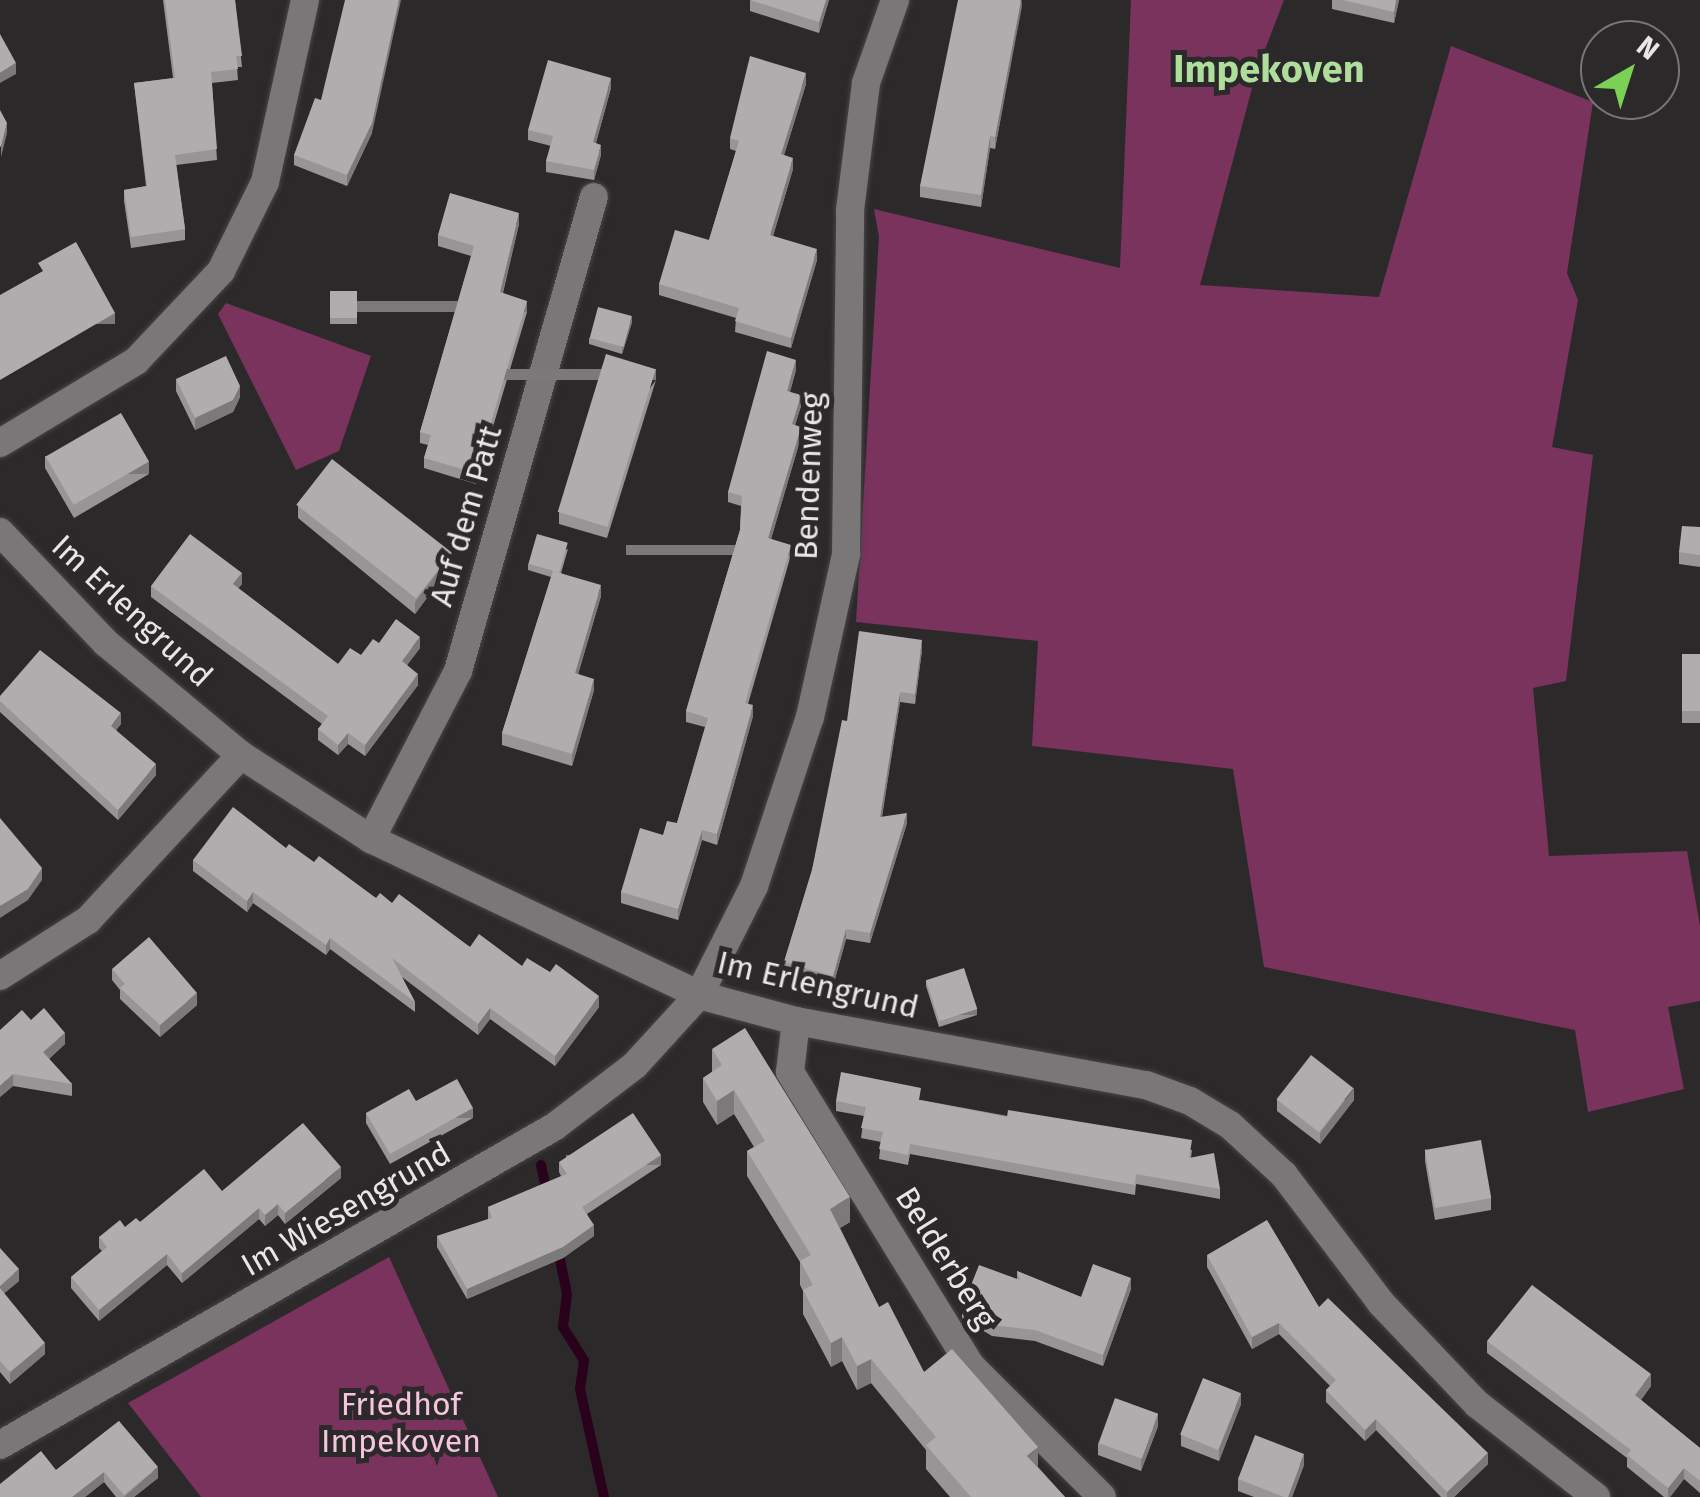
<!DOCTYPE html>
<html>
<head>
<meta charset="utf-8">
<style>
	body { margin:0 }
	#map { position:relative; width:1700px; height:1497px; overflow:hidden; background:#2c292b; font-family:"Fira Sans",sans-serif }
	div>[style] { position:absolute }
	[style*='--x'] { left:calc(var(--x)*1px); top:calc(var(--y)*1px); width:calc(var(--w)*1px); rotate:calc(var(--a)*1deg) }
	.green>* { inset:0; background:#7a335c }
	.stream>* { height:10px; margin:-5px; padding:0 5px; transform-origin:5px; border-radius:5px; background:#29011a }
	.roads { filter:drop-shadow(0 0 2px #474546) drop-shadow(0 0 2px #474546) }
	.minor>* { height:28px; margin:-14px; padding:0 14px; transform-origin:14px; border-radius:14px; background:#7a7778 }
	.wall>* { inset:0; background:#979596; transform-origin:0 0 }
	.shaded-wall>* { inset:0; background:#7b797a; transform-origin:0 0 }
	.building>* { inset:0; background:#b0adae; transform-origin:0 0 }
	span { translate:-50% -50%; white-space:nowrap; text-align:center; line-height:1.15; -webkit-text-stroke:10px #2c292b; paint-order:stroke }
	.street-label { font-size:32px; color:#e8e6e7 }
	.park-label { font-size:32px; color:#f6c5dd }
	.quarter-label { font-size:38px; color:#aedd9c; font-weight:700 }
	.north { position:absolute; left:1580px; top:20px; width:100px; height:100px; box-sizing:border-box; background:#2c292b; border:2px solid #777576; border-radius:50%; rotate:39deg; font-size:28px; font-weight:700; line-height:40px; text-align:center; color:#e8e6e7 }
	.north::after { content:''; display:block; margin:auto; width:35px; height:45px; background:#7bd156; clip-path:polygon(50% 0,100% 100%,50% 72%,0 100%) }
</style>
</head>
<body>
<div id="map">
	<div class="green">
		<i style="clip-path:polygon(1131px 0,1284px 0,1256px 73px,1200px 285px,1379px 297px,1451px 46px,1593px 102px,1567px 273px,1578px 300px,1552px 447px,1593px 455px,1566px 681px,1533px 688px,1549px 856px,1687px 851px,1700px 926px,1700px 1001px,1668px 1007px,1684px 1089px,1588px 1112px,1575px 1030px,1264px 967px,1233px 769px,1032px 746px,1038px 641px,856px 622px,879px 237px,874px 209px,1120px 268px)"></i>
		<i style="clip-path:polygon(226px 303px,371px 356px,339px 451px,296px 470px,218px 314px)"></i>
		<i style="clip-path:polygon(389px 1257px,498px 1497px,201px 1497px,128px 1403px)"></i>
	</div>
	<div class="stream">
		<i style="--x:541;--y:1165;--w:30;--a:78"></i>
		<i style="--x:558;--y:1250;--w:45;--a:78.4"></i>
		<i style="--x:567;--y:1294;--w:33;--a:97"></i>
		<i style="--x:563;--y:1327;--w:40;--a:58"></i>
		<i style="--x:584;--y:1361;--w:28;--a:98"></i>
		<i style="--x:580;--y:1389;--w:111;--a:77.5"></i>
	</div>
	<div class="roads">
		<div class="minor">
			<i style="--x:0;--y:443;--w:159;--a:-31.1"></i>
			<i style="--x:136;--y:361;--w:124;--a:-46.6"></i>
			<i style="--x:221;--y:271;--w:99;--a:-63.7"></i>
			<i style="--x:265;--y:182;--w:186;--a:-77.6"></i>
			<i style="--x:0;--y:532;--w:153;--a:46.3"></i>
			<i style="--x:106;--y:643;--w:175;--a:39.7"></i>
			<i style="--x:241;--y:755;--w:155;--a:32.9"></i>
			<i style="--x:371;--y:839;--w:363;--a:25.4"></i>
			<i style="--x:699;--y:995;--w:100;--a:15"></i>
			<i style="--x:796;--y:1021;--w:356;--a:10.4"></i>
			<i style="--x:1146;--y:1085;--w:47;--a:20"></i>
			<i style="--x:1190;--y:1101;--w:47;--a:31"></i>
			<i style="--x:1230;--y:1125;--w:74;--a:42.8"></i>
			<i style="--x:1284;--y:1175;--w:161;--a:52.8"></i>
			<i style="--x:1381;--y:1303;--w:139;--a:46.5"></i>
			<i style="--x:1477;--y:1404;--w:151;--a:38"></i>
			<i style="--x:371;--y:839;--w:189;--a:-62.6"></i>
			<i style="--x:458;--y:671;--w:493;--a:-74"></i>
			<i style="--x:0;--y:976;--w:104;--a:-32.5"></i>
			<i style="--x:88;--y:920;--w:225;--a:-47.2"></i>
			<i style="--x:796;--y:1021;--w:51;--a:96.7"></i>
			<i style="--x:790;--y:1072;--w:345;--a:58.4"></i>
			<i style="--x:971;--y:1366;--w:185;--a:45"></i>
			<i style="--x:0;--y:1445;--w:639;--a:-29.86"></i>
			<i style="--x:554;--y:1127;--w:102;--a:-37.4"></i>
			<i style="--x:635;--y:1065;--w:95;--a:-47.6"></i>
			<i style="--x:699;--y:995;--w:122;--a:-63.2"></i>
			<i style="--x:754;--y:886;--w:178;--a:-71.7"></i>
			<i style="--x:810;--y:717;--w:167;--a:-77.5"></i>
			<i style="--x:846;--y:554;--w:344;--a:-89.3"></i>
			<i style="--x:850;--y:210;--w:128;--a:-82.8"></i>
			<i style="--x:866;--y:83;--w:88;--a:-70.7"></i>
		</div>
	</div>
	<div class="wall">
		<i style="clip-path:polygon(163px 0,235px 0,242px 67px,237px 67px,238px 80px,212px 83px,217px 160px,176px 165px,185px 229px,185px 240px,131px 248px,124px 201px,124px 190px,146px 186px,134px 83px,173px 78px)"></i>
		<i style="clip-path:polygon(750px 0,829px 0,819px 33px,750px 11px)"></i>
		<i style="clip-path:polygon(1022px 0,995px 149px,990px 148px,981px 207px,920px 197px,920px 186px)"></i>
		<i style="clip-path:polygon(1332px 0,1399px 0,1394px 23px,1332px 9px)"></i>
		<i style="clip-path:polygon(806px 84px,784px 155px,793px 169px,773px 236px,817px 260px,791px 348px,735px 332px,736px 318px,659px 295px,659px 284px,709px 240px,736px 151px,730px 149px,730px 138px)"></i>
		<i style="clip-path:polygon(611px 88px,596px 143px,601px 155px,594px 180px,546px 172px,546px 161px,551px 146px,528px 140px,528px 130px)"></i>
		<i style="clip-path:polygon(321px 100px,372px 133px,347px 186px,294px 165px,294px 155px)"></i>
		<i style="clip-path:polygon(519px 224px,503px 293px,527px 312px,476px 484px,424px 468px,424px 458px,428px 445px,420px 443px,420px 432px,471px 256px,438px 246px,438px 235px)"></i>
		<i style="left:330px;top:291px;width:27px;height:33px"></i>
		<i style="clip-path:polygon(632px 322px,622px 354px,589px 344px,589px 338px)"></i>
		<i style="clip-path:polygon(796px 370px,790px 392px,801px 406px,795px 425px,801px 437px,771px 539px,791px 555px,748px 704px,753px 716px,717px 845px,702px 840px,678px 920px,621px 903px,621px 892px,663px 835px,677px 823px,705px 727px,686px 722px,686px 711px,740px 530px,741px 506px,728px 502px,728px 492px)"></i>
		<i style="clip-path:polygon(176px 379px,240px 397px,233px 412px,195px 430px,176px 391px)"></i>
		<i style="clip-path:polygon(656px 380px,607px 538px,559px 524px,559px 512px)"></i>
		<i style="clip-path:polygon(45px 456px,149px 474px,74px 518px,45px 468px)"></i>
		<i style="clip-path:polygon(298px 506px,452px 564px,415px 614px,298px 518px)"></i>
		<i style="clip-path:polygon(1700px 527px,1700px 567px,1679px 564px,1679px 552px)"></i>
		<i style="clip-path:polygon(568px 549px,561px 573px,601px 596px,578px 674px,594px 690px,572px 766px,502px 745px,502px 733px,551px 577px,528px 570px,528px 564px)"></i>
		<i style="clip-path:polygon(242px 584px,238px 588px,338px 664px,361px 655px,379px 643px,420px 648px,407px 665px,418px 685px,365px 756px,348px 744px,338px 755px,318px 740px,318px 729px,322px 724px,151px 597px,151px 586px)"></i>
		<i style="clip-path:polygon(922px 650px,915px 704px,900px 702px,882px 817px,907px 823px,870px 943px,846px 939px,833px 986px,784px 972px,784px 962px,812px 870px,847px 721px)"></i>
		<i style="left:1682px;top:654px;width:18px;height:69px"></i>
		<i style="clip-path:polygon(0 696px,121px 724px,116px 730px,156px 775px,118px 820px,0 712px)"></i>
		<i style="clip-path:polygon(286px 848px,376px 898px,392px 903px,470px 947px,522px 966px,599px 1007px,555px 1066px,490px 1019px,478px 1035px,402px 977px,415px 1002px,415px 1012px,330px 949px,326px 955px,253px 903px,247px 912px,193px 871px,193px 860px)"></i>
		<i style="clip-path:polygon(112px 969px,197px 1005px,160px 1037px,120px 999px,120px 990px,112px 980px)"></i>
		<i style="clip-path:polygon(926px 980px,977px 1015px,939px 1027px,926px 986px)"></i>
		<i style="clip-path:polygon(31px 1020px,65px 1044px,49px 1059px,72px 1084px,72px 1096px,13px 1086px,0 1097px)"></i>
		<i style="clip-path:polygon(712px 1049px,850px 1222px,840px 1228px,879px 1307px,924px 1372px,1038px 1467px,1065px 1497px,950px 1497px,926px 1469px,926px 1450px,871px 1383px,857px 1390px,842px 1361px,831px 1367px,803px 1314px,803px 1291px,800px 1285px,800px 1262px,747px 1176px,747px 1151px,754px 1147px,734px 1114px,717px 1125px,703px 1102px,703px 1078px,712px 1072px)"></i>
		<i style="clip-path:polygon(1277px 1099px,1354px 1100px,1320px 1144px,1277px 1111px)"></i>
		<i style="clip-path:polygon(921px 1100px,1192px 1150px,1191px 1158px,1220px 1189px,1220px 1199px,1136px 1184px,1135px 1195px,910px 1154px,908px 1165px,879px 1159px,881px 1142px,861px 1138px,864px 1116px,836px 1111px,836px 1101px)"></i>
		<i style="clip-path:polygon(416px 1101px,473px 1118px,390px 1164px,366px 1123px,366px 1113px)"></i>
		<i style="clip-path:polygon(1425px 1149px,1491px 1198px,1491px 1210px,1435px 1220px,1425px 1161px)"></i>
		<i style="clip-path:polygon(559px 1162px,661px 1165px,587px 1214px,594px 1236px,563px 1258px,467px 1299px,437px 1247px,437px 1236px,488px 1219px,488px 1207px,561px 1176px,559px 1172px)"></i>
		<i style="clip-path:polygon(341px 1178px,285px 1224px,278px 1215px,265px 1226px,259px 1219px,182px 1283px,167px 1265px,99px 1321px,71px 1288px,71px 1277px,102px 1251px,99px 1248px,99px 1237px,222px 1191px)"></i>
		<i style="clip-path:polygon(0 1248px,19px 1281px,4px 1293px,45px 1354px,10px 1384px,0 1372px)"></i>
		<i style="clip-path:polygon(1207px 1255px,1319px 1307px,1488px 1464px,1454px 1497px,1441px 1497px,1376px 1430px,1365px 1441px,1326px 1402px,1326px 1390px,1330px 1386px,1279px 1334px,1252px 1349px,1207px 1267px)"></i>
		<i style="clip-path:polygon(1017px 1271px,1081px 1297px,1131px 1289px,1103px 1366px,1035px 1341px,992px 1336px,962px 1318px,962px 1308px,1017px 1279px)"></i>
		<i style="clip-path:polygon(1487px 1341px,1651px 1386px,1641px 1400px,1700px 1448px,1700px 1493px,1684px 1479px,1670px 1497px,1664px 1497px,1627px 1467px,1627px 1458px,1487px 1353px)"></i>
		<i style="clip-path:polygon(1241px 1404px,1219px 1461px,1181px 1446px,1181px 1435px)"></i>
		<i style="clip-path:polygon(119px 1421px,158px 1478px,134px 1497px,116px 1497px,104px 1482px,85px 1497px,0 1497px,56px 1470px)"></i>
		<i style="clip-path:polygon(1158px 1426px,1141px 1471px,1098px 1455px,1098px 1443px)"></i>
		<i style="clip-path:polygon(1304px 1465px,1292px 1497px,1254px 1497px,1238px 1491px,1238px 1479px)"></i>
	</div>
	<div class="shaded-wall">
		<i style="clip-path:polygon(399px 0,401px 0,372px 133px,347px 186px,347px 175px)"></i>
		<i style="clip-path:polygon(826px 0,829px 0,819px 33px,819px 22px)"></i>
		<i style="clip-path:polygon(1021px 0,1022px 6px,995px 149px,995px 137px)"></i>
		<i style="clip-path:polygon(1396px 0,1399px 0,1394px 23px,1394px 12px)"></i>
		<i style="clip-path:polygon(16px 63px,16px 74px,0 83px,0 73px)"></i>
		<i style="clip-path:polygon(806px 73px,806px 84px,781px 165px,781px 154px)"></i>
		<i style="clip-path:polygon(611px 78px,611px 88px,593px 152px,593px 142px)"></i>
		<i style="clip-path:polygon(7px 123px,7px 133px,1px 157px,1px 147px)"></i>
		<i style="clip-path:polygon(990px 136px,990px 148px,981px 207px,981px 195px)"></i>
		<i style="clip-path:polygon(601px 145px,601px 155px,594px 180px,594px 170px)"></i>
		<i style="clip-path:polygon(793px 158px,793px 169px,770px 246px,770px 235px)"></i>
		<i style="clip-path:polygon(519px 213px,519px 224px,500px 303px,500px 292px)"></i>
		<i style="clip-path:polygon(817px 249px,817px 260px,791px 348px,791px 338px)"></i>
		<i style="left:527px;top:301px;width:11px;height:179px;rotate:90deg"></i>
		<i style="left:115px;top:313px;width:11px;height:133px;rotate:90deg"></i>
		<i style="clip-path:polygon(632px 316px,632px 322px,622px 354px,622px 348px)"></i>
		<i style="clip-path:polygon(796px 360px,796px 370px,787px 401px,787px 391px)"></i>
		<i style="left:656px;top:369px;width:11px;height:165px;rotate:90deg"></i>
		<i style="clip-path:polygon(240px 386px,240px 397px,233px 412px,195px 430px,195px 418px)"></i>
		<i style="clip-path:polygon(801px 395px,801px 406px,792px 435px,792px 424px)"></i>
		<i style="clip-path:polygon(801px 427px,801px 437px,768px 549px,768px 538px)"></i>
		<i style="left:149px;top:462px;width:12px;height:87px;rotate:90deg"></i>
		<i style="left:791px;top:545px;width:10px;height:165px;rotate:90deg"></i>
		<i style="clip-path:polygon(452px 553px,452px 564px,415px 614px,415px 602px)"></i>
		<i style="clip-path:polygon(242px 573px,242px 584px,233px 595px,233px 584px)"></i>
		<i style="clip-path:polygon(601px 585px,601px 596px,575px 685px,575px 673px)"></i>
		<i style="clip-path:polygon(420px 637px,420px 648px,402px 672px,402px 661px)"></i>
		<i style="clip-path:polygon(922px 640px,922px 650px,915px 704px,915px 694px)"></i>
		<i style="clip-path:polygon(418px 674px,418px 685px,365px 756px,365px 745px)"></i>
		<i style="clip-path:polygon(594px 679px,594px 690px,572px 766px,572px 754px)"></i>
		<i style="clip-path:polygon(900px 692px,900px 702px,880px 827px,880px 817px)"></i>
		<i style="clip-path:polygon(753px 705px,753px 716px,717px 845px,717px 834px)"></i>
		<i style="clip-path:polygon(121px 713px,121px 724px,111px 736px,111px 726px)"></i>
		<i style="clip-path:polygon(348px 733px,348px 744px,338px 755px,338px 745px)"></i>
		<i style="clip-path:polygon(156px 764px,156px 775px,118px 820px,118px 810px)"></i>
		<i style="clip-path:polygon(907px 813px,907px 823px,870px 943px,870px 933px)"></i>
		<i style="clip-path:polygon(702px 830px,702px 840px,678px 920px,678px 909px)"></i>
		<i style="clip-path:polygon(42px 868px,42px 880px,28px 900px,0 918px,0 906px)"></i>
		<i style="clip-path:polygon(253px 892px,253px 903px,247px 912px,247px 901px)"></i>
		<i style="clip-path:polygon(846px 929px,846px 939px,833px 986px,833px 976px)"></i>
		<i style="clip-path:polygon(330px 938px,330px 949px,326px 955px,326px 945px)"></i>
		<i style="clip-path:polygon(197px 993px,197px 1005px,160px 1037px,160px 1025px)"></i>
		<i style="clip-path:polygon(599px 996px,599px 1007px,555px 1066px,555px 1056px)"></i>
		<i style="clip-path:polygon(490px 1008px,490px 1019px,478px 1035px,478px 1024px)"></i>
		<i style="left:977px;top:1009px;width:6px;height:40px;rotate:90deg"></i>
		<i style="clip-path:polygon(65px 1033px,65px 1044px,43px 1064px,43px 1052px)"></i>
		<i style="clip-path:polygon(13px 1074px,13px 1086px,0 1097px,0 1086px)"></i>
		<i style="clip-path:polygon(1354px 1088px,1354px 1100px,1320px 1144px,1320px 1133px)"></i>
		<i style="clip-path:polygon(734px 1090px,734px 1114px,717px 1125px,717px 1101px)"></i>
		<i style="left:473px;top:1108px;width:10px;height:95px;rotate:90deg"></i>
		<i style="left:661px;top:1155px;width:10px;height:95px;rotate:90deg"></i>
		<i style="clip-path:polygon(341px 1167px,341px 1178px,285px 1224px,285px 1213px)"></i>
		<i style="clip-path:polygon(850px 1197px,850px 1222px,830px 1234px,830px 1209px)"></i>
		<i style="clip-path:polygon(278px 1204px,278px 1215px,265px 1226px,265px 1215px)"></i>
		<i style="clip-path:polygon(259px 1208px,259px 1219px,182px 1283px,182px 1273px)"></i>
		<i style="clip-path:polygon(594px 1225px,594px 1236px,563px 1258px,467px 1299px,467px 1289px)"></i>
		<i style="clip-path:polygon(167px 1254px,167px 1265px,99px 1321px,99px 1310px)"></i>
		<i style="clip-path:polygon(19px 1269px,19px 1281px,0 1297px,0 1286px)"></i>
		<i style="clip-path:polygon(1131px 1278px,1131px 1289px,1103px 1366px,1103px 1355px)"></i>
		<i style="clip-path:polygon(1279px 1323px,1279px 1334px,1252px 1349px,1252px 1337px)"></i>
		<i style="clip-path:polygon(842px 1337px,842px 1361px,831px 1367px,831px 1343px)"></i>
		<i style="clip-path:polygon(45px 1343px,45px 1354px,10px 1384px,10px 1372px)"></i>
		<i style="clip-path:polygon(871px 1359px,871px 1383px,857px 1390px,857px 1366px)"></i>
		<i style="clip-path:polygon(1651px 1374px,1651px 1386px,1635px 1407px,1635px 1395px)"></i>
		<i style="clip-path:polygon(1241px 1393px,1241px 1404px,1219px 1461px,1219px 1449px)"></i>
		<i style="clip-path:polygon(1158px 1414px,1158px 1426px,1141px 1471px,1141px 1459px)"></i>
		<i style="clip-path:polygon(1376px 1419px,1376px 1430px,1365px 1441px,1365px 1430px)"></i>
		<i style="clip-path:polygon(1038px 1447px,1038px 1471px,1027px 1456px)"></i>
		<i style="clip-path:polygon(1488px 1453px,1488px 1464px,1454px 1497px,1447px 1497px,1447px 1492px)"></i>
		<i style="clip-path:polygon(1304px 1454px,1304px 1465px,1292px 1497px,1288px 1497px)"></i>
		<i style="clip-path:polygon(158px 1467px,158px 1478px,134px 1497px,124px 1497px)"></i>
		<i style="clip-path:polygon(1684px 1468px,1684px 1479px,1670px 1497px,1668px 1497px,1668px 1488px)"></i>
		<i style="clip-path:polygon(104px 1472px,104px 1482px,85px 1497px,72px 1497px)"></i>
	</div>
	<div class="building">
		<i style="clip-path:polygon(165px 0,235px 0,242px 56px,236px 56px,238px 69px,211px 72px,217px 149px,175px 155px,185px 229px,131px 237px,124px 190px,147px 186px,134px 83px,175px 78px)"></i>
		<i style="clip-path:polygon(345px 0,399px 0,372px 123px,347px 175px,294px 155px,315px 98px,321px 100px)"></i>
		<i style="clip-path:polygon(750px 0,826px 0,819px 22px)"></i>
		<i style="clip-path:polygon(958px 0,1021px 0,995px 137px,990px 136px,981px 195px,920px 186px)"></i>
		<i style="clip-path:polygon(1343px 0,1396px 0,1394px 12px)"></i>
		<i style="clip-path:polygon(0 34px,16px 63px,0 73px)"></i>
		<i style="clip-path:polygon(750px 56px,806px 73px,781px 154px,793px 158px,770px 235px,817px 249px,791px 338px,735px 321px,739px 308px,659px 284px,675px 230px,709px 240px,739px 141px,730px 138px)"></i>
		<i style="clip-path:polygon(548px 60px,611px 78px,593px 142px,601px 145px,594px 170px,546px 161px,553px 136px,528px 130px)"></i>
		<i style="clip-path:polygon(0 110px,7px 123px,1px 147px,0 146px)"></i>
		<i style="clip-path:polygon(450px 193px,519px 213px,500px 292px,527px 301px,476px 473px,424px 458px,431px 435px,420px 432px,474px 246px,438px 235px)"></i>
		<i style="clip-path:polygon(76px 242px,115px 313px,0 380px,0 295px,43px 271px,38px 263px)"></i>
		<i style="left:330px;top:291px;width:27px;height:27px"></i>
		<i style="left:598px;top:307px;width:35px;height:32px;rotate:15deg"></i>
		<i style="clip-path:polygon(767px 351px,796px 360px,787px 391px,801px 395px,792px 424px,801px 427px,768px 538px,791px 545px,745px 703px,753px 705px,717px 834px,702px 830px,678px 909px,621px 892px,640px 828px,663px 835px,667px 821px,677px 823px,708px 718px,686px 711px,740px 530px,742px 496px,728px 492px)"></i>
		<i style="left:606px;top:354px;width:52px;height:165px;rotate:17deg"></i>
		<i style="clip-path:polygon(226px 356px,240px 386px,233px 400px,195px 418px,176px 379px)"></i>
		<i style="left:121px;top:413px;width:56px;height:87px;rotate:60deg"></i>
		<i style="left:332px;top:459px;width:152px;height:58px;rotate:38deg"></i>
		<i style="clip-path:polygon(1682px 526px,1700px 527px,1700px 555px,1679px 552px)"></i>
		<i style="clip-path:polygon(190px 534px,242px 573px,233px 584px,338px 664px,350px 648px,361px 655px,373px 639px,379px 643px,396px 619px,420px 637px,402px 661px,418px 674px,365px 745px,348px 733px,338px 745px,318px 729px,328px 716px,151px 586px)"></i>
		<i style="left:537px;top:534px;width:32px;height:31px;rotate:16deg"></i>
		<i style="clip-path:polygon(553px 571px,601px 585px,575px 673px,594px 679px,572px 754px,502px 733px)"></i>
		<i style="clip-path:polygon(859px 631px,922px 640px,915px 694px,900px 692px,880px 817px,907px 813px,870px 933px,846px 929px,833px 976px,784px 962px,812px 870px,842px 720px,847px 721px)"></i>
		<i style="clip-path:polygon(40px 650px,121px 713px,111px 726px,156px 764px,118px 810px,0 701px,0 696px)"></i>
		<i style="left:1682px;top:654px;width:18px;height:57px"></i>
		<i style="clip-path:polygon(233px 807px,286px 848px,289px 844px,314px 862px,319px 856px,376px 898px,380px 893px,392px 903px,399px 894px,470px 947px,479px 934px,522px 966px,527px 958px,550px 972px,556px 964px,599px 996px,555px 1056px,490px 1008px,478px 1024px,392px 958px,415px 1002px,330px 938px,326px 945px,253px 892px,247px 901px,193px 860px)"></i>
		<i style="clip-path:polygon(0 818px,42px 868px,28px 889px,0 906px)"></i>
		<i style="clip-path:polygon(149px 937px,197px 993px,160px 1025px,120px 988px,125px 984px,112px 969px)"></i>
		<i style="left:964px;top:968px;width:43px;height:40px;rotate:72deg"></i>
		<i style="clip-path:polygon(44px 1008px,65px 1033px,43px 1052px,72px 1084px,13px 1074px,0 1086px,0 1030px,22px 1010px,31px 1020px)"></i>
		<i style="clip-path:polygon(745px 1028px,850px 1197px,830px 1209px,879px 1307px,888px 1302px,924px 1372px,952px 1349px,1038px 1447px,1027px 1456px,1065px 1497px,971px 1497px,926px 1445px,936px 1437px,871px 1359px,857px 1366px,842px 1337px,831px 1343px,803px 1290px,813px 1285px,800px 1261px,811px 1255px,747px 1151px,765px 1141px,734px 1090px,717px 1101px,703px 1078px,722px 1065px,712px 1049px)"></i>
		<i style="left:1311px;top:1055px;width:54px;height:56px;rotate:38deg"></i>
		<i style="clip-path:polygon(841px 1072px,921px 1088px,919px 1100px,1007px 1117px,1008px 1110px,1192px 1140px,1189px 1158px,1214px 1153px,1220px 1189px,1136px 1174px,1135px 1185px,910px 1144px,908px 1155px,879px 1149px,883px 1132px,861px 1128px,866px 1107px,836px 1101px)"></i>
		<i style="clip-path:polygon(457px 1079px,473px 1108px,390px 1154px,366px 1113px,409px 1089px,416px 1101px)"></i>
		<i style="clip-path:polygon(633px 1113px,661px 1155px,582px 1207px,594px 1225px,563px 1247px,467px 1289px,437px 1236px,492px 1218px,488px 1207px,567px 1174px,559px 1162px)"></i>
		<i style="clip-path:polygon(303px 1123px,341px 1167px,285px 1213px,278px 1204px,265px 1215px,259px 1208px,182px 1273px,167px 1254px,99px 1310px,71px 1277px,107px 1247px,99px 1237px,120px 1220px,125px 1227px,136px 1218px,140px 1222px,204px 1169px,222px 1191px)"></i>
		<i style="left:1481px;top:1140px;width:59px;height:57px;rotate:80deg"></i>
		<i style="clip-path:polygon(1267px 1220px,1319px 1307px,1328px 1298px,1488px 1453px,1447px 1492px,1376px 1419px,1365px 1430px,1326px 1390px,1336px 1380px,1279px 1323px,1252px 1337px,1207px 1255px)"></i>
		<i style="clip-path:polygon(0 1248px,19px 1269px,0 1286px)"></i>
		<i style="clip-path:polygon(1093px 1264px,1131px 1278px,1103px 1355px,1035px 1330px,992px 1325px,962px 1308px,979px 1265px,1020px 1280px,1017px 1271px,1081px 1297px)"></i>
		<i style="clip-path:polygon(1532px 1285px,1651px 1374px,1635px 1395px,1700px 1448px,1700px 1481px,1684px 1468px,1668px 1488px,1627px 1455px,1631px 1450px,1487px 1341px)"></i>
		<i style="clip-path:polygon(0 1288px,45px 1343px,10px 1372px,0 1361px)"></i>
		<i style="left:1203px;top:1378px;width:41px;height:61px;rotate:22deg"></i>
		<i style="left:1115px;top:1398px;width:46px;height:48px;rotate:20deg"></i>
		<i style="clip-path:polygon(119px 1421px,158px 1467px,124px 1495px,104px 1472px,72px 1497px,0 1497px,0 1484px,41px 1451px,56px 1470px)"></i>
		<i style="clip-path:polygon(1255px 1435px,1304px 1454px,1288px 1497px,1284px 1497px,1238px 1479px)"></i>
	</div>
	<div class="street-label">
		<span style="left:809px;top:476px;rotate:-88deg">Bendenweg</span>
		<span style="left:466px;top:516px;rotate:-74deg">Auf dem Patt</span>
		<span style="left:132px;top:611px;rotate:43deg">Im Erlengrund</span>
		<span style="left:818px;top:985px;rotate:13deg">Im Erlengrund</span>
		<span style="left:346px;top:1209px;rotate:-30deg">Im Wiesengrund</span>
		<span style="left:946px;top:1258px;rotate:58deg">Belderberg</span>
	</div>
	<div class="park-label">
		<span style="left:401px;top:1423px">Friedhof<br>Impekoven</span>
	</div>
	<div class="quarter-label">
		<span style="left:1269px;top:70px">Impekoven</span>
	</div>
	<div class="north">N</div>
</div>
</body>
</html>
